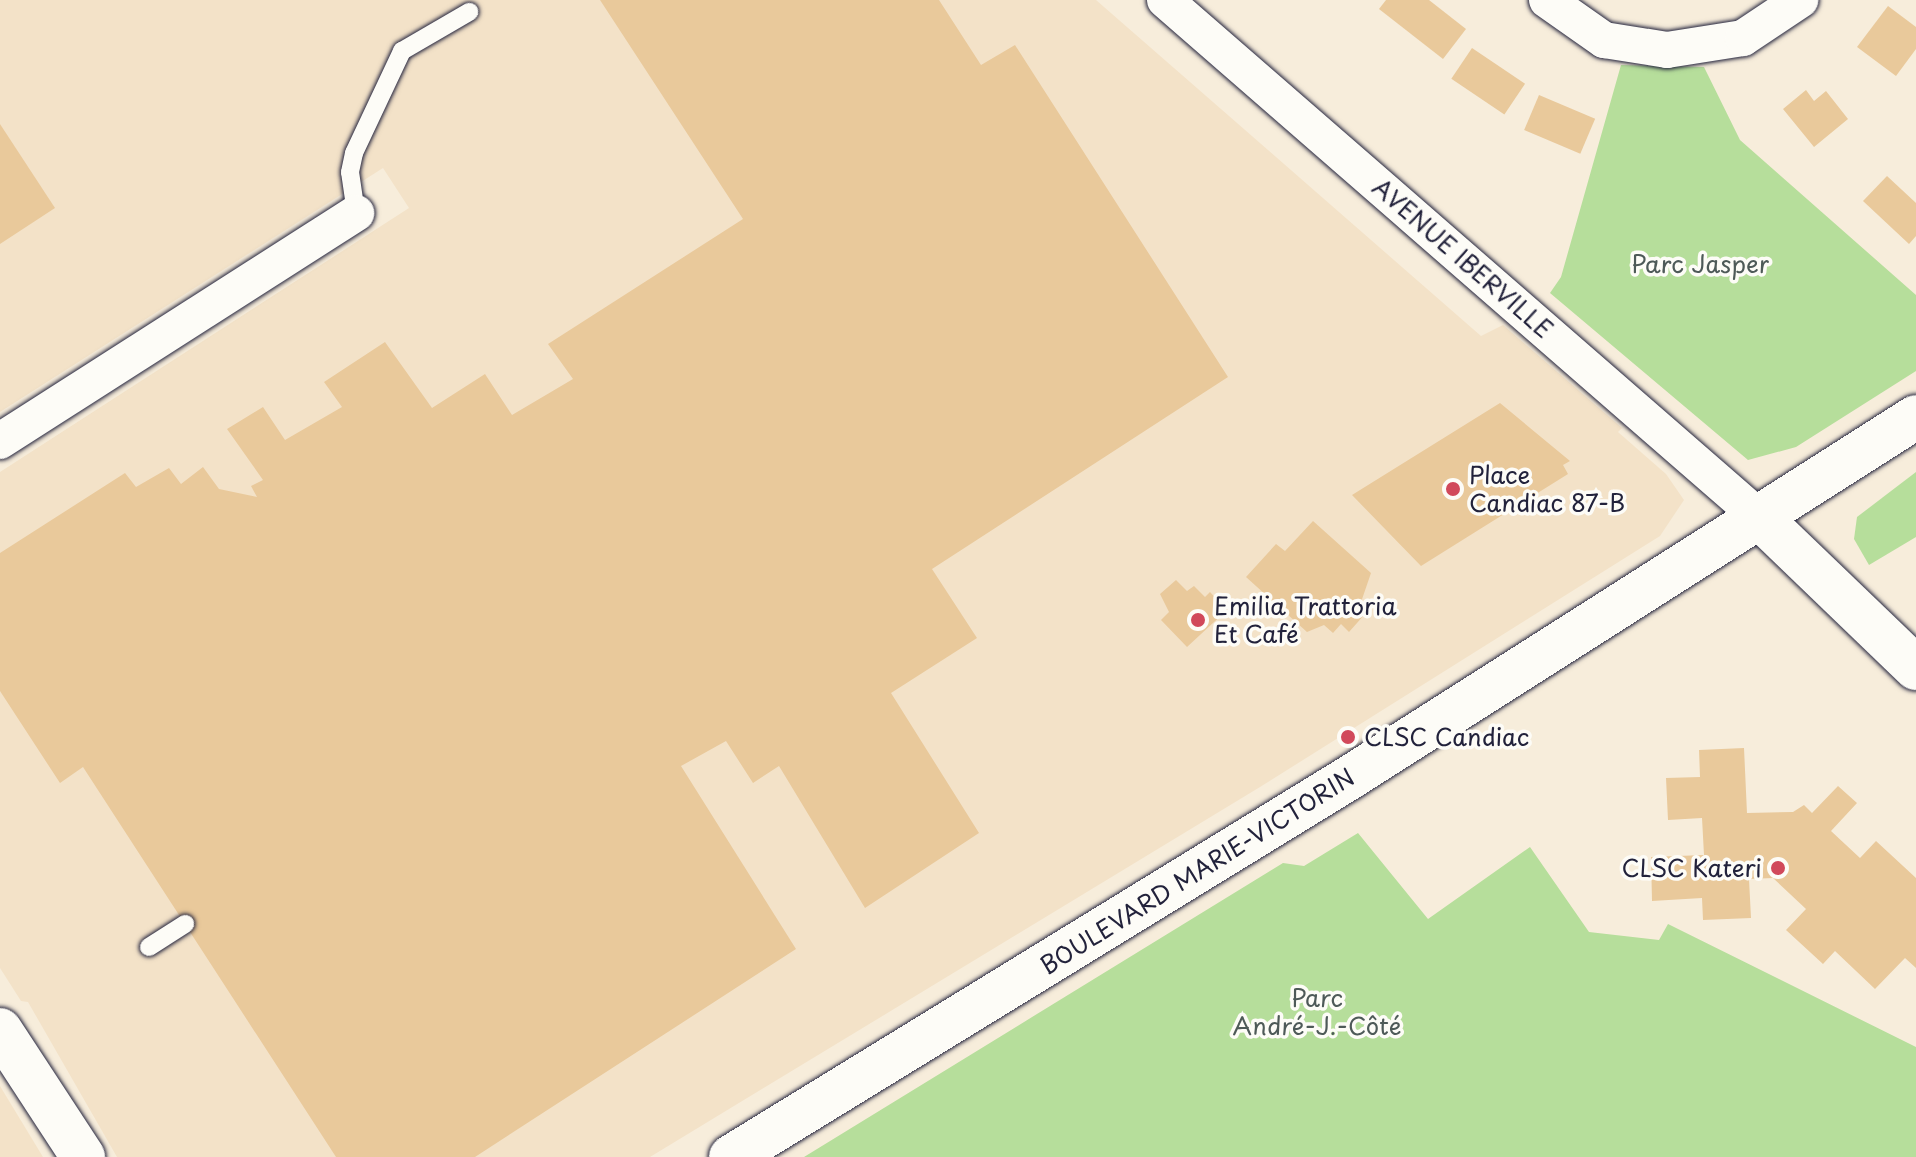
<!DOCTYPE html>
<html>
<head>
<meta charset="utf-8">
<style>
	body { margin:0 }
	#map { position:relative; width:1916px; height:1157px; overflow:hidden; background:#f7eddb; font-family:"Playpen Sans",sans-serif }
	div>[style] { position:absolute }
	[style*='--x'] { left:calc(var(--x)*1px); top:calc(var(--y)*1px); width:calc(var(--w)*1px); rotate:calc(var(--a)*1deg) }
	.built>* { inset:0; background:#f3e2c8 }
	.green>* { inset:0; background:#b6de9b }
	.building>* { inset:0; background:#e9c99b; transform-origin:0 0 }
	.roads { filter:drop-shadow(0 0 2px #22223b) drop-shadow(0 0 2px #22223b) }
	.lane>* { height:18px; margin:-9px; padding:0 9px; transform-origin:9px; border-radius:9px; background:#fdfcf7 }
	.street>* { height:36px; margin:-18px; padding:0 18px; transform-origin:18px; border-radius:18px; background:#fdfcf7 }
	.secondary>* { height:44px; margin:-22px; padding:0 22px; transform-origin:22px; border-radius:22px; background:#fdfcf7 }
	.dots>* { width:22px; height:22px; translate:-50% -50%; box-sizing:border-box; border:4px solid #fdfcf7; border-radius:50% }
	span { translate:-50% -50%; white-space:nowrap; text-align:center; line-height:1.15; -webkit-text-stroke:7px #fdfcf7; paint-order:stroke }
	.street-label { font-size:24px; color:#22223b }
	.park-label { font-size:24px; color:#4e5a58 }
	.poi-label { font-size:24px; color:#22223b }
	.left { translate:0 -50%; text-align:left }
	.right { translate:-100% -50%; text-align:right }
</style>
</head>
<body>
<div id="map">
	<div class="built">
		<i style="clip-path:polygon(0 0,1096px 0,1481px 336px,1503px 325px,1622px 428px,1618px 432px,1666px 474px,1684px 500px,1660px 536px,1260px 787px,650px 1157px,117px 1157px,28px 1002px,21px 1001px,0 968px,0 472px,409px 208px,383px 168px,0 412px)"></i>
		<i style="clip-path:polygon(0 1086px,43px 1157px,0 1157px)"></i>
	</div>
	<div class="green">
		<i style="clip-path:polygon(1621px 65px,1704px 67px,1740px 140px,1916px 295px,1916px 371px,1796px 447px,1748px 460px,1550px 293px,1561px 277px)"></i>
		<i style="clip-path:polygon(1916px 472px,1916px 537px,1869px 565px,1854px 539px,1857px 517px)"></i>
		<i style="clip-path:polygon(1358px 833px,1428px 919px,1530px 847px,1589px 932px,1659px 940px,1668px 924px,1916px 1047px,1916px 1157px,804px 1157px,1283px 863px,1304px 866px)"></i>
	</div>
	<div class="building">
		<i style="clip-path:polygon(600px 0,939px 0,981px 65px,1015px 45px,1228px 377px,932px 569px,977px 638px,891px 693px,979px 833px,865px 908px,779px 766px,753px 783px,726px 741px,681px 766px,796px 949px,475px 1157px,336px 1157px,83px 767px,60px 783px,0 691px,0 553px,125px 473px,136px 487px,169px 468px,181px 484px,203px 467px,219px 489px,257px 497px,251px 486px,263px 480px,227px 429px,263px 407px,285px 440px,342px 407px,324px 382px,385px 342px,432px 408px,485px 374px,512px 415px,573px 379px,548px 344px,743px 219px)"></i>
		<i style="clip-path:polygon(1386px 0,1429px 0,1466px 29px,1443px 59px,1379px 9px)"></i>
		<i style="clip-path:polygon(1888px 6px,1916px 27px,1916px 49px,1896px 76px,1857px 47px)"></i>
		<i style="left:1472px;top:48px;width:64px;height:37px;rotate:34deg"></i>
		<i style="clip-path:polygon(1806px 90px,1814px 101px,1826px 91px,1848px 119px,1814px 147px,1783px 109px)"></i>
		<i style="left:1539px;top:95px;width:61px;height:38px;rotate:23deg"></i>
		<i style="clip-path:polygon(0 124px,55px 208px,0 244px)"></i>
		<i style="clip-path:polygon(1887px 176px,1916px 203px,1916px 236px,1909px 244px,1863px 201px)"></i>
		<i style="clip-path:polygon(1500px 403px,1570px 461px,1563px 465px,1568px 474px,1421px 566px,1352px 495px)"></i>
		<i style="clip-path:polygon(1313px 521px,1371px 573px,1359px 608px,1365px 614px,1349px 632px,1341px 624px,1333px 633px,1324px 625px,1307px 632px,1246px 577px,1276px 544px,1285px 551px)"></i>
		<i style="clip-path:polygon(1176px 580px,1187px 591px,1194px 586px,1205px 597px,1210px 592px,1227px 610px,1187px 647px,1161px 620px,1169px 612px,1160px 594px)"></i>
		<i style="clip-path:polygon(1744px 748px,1747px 813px,1793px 812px,1804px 805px,1812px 813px,1838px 786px,1857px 803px,1831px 831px,1860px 858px,1876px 841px,1916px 878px,1916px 968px,1905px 958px,1875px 989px,1835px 951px,1823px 964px,1786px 930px,1806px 909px,1773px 878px,1749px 879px,1751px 918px,1703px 920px,1702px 898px,1652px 901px,1651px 857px,1704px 855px,1702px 818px,1668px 820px,1666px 778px,1700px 777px,1699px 750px)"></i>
	</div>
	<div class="roads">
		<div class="lane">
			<i style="--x:356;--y:213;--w:41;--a:-98.3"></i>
			<i style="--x:350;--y:172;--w:19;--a:-78"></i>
			<i style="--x:354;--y:153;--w:113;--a:-64.8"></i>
			<i style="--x:402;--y:51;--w:78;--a:-30.2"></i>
			<i style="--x:149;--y:947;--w:43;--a:-32.6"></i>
		</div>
		<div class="street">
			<i style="--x:1165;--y:0;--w:787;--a:41.04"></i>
			<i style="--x:1547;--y:0;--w:70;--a:35.1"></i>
			<i style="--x:1604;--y:40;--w:64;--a:9"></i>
			<i style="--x:1667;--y:50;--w:77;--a:-9"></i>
			<i style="--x:1743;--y:38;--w:69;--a:-33.7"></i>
			<i style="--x:0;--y:441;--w:423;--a:-32.6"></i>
		</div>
		<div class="secondary">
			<i style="--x:1759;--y:517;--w:218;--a:43.9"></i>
			<i style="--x:0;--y:1030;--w:152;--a:56.8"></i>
			<i style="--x:731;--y:1157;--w:725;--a:-31.52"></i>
			<i style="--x:1349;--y:778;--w:672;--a:-32.48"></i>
		</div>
	</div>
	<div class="dots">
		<i style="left:1453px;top:489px;background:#d1495b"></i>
		<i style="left:1198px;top:620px;background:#d1495b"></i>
		<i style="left:1348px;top:737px;background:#d1495b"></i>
		<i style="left:1778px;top:868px;background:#d1495b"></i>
	</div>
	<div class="street-label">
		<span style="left:1463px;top:258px;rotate:41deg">AVENUE IBERVILLE</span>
		<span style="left:1197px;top:871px;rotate:-32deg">BOULEVARD MARIE-VICTORIN</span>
	</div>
	<div class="park-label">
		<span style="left:1700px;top:264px">Parc Jasper</span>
		<span style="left:1317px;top:1012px">Parc<br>André-J.-Côté</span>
	</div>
	<div class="poi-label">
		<span class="left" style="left:1469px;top:489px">Place<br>Candiac 87-B</span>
		<span class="left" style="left:1214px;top:620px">Emilia Trattoria<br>Et Café</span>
		<span class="left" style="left:1364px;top:737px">CLSC Candiac</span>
		<span class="right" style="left:1762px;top:868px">CLSC Kateri</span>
	</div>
</div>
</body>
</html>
